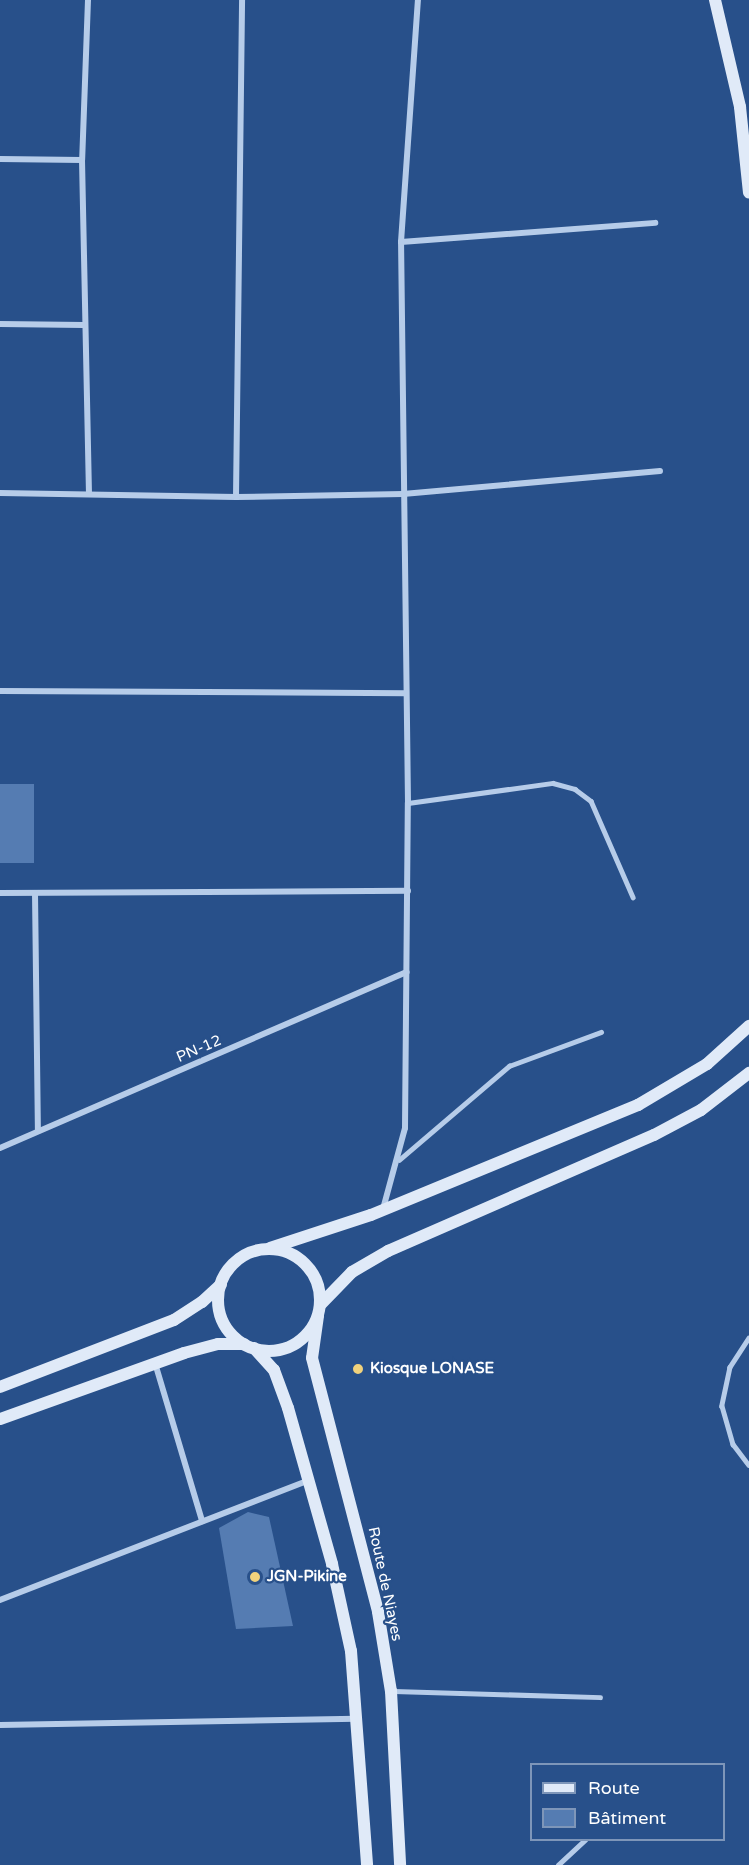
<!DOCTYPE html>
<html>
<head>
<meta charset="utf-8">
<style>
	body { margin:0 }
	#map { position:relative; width:749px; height:1865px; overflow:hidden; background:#28508a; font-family:"Varela Round",sans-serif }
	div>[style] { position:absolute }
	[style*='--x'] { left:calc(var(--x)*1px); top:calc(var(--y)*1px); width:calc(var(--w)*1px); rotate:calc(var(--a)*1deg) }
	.building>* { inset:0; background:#557cb2; transform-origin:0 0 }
	.lane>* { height:4.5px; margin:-2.25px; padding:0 2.25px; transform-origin:2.25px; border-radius:2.25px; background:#b6cce9 }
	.street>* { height:6px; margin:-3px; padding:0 3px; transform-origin:3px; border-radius:3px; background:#b6cce9 }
	.secondary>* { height:12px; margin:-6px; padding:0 6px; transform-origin:6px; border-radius:6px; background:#e0eaf8 }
	.secondary>.ring { margin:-6px; padding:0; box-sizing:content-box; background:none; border:12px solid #e0eaf8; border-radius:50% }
	.dots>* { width:16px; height:16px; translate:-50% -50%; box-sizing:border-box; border:3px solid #28508a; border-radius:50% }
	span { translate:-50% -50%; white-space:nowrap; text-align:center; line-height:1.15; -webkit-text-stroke:4.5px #28508a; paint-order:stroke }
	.street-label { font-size:15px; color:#fff }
	.poi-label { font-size:15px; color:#fff; font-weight:700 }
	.left { translate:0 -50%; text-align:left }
	.legend { position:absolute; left:530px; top:1763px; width:195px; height:78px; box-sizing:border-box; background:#28508a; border:2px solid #7e96b9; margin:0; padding:8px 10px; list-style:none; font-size:18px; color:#fff }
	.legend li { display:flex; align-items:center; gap:12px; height:30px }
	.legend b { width:30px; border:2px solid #7e96b9 }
</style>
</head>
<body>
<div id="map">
	<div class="building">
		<i style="left:34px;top:784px;width:79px;height:34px;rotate:90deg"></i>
		<i style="clip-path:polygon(248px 1512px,269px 1517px,293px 1626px,236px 1629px,219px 1528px)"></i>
	</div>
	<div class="lane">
		<i style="--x:408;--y:803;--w:146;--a:-7.9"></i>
		<i style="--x:553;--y:783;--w:23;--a:15"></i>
		<i style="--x:575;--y:789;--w:20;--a:37"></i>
		<i style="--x:591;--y:801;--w:105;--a:66.4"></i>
		<i style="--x:399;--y:1160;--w:145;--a:-40.5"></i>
		<i style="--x:509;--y:1066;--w:98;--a:-20.3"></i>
		<i style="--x:749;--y:1338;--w:35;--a:123"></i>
		<i style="--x:730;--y:1367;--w:40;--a:102"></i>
		<i style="--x:722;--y:1406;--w:40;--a:74"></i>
		<i style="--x:733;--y:1444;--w:26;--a:53"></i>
		<i style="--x:394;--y:1691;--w:206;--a:1.7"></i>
		<i style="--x:558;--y:1865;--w:37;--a:-43"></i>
	</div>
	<div class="street">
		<i style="--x:88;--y:0;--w:160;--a:92.1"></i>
		<i style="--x:82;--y:160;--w:334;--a:88.8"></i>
		<i style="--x:0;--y:159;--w:82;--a:0.7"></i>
		<i style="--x:401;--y:242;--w:255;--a:-4.3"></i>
		<i style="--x:0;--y:324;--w:84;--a:0.7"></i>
		<i style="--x:0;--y:493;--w:236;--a:1"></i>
		<i style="--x:236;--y:497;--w:167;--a:-1"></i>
		<i style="--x:403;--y:494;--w:258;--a:-5.1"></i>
		<i style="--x:236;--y:497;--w:497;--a:-89.3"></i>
		<i style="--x:0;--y:691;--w:406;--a:0.3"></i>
		<i style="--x:0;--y:893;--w:408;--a:-0.3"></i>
		<i style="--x:35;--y:893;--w:238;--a:89.3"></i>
		<i style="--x:0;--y:1148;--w:443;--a:-23.4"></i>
		<i style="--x:383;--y:1209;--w:84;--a:-74.8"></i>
		<i style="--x:405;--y:1128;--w:325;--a:-89.5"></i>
		<i style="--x:408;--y:803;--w:561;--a:-90.71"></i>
		<i style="--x:401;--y:242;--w:243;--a:-86"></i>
		<i style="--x:155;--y:1363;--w:165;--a:73.4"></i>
		<i style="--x:0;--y:1600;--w:332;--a:-21.2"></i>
		<i style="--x:0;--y:1725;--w:356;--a:-1"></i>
	</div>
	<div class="secondary">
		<i style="--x:715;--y:0;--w:110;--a:76.8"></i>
		<i style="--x:740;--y:107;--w:86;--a:84"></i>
		<i style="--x:270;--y:1248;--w:106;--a:-18.1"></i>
		<i style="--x:371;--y:1215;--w:289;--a:-22.4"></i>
		<i style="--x:638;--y:1105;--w:80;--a:-30.7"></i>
		<i style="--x:707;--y:1064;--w:57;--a:-42.1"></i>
		<i class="ring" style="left:218px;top:1249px;width:90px;height:90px"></i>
		<i style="--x:320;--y:1305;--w:46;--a:-45.9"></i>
		<i style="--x:352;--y:1272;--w:42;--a:-30.3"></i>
		<i style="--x:388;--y:1251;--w:290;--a:-23.6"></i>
		<i style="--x:654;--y:1135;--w:53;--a:-28"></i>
		<i style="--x:701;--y:1110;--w:61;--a:-37.6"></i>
		<i style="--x:318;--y:1316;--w:42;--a:98.1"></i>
		<i style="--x:312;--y:1358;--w:262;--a:75.4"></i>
		<i style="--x:378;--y:1612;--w:80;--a:80.7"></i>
		<i style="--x:391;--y:1691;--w:174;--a:87"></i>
		<i style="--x:254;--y:1348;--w:30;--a:48"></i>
		<i style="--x:274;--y:1370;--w:40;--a:69.8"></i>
		<i style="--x:288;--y:1408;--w:162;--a:74.2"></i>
		<i style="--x:332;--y:1564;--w:89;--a:77.7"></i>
		<i style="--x:351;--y:1651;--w:215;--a:85.7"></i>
		<i style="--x:0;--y:1387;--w:186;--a:-21.1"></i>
		<i style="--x:174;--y:1320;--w:33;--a:-33"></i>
		<i style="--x:202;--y:1302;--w:26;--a:-43"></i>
		<i style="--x:0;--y:1419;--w:195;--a:-19.7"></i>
		<i style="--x:184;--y:1353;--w:35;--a:-15"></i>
		<i style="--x:218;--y:1344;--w:26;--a:0"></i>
	</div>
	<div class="dots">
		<i style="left:358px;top:1369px;background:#f1d27c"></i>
		<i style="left:255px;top:1577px;background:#f1d27c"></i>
	</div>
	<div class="street-label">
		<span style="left:199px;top:1049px;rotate:-23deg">PN-12</span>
		<span style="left:385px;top:1584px;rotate:78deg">Route de Niayes</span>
	</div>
	<div class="poi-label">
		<span class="left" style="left:370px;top:1369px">Kiosque LONASE</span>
		<span class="left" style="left:267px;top:1577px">JGN-Pikine</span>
	</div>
	<ul class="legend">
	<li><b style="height:8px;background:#e0eaf8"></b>Route</li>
	<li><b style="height:16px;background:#557cb2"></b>Bâtiment</li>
	</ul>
</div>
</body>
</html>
